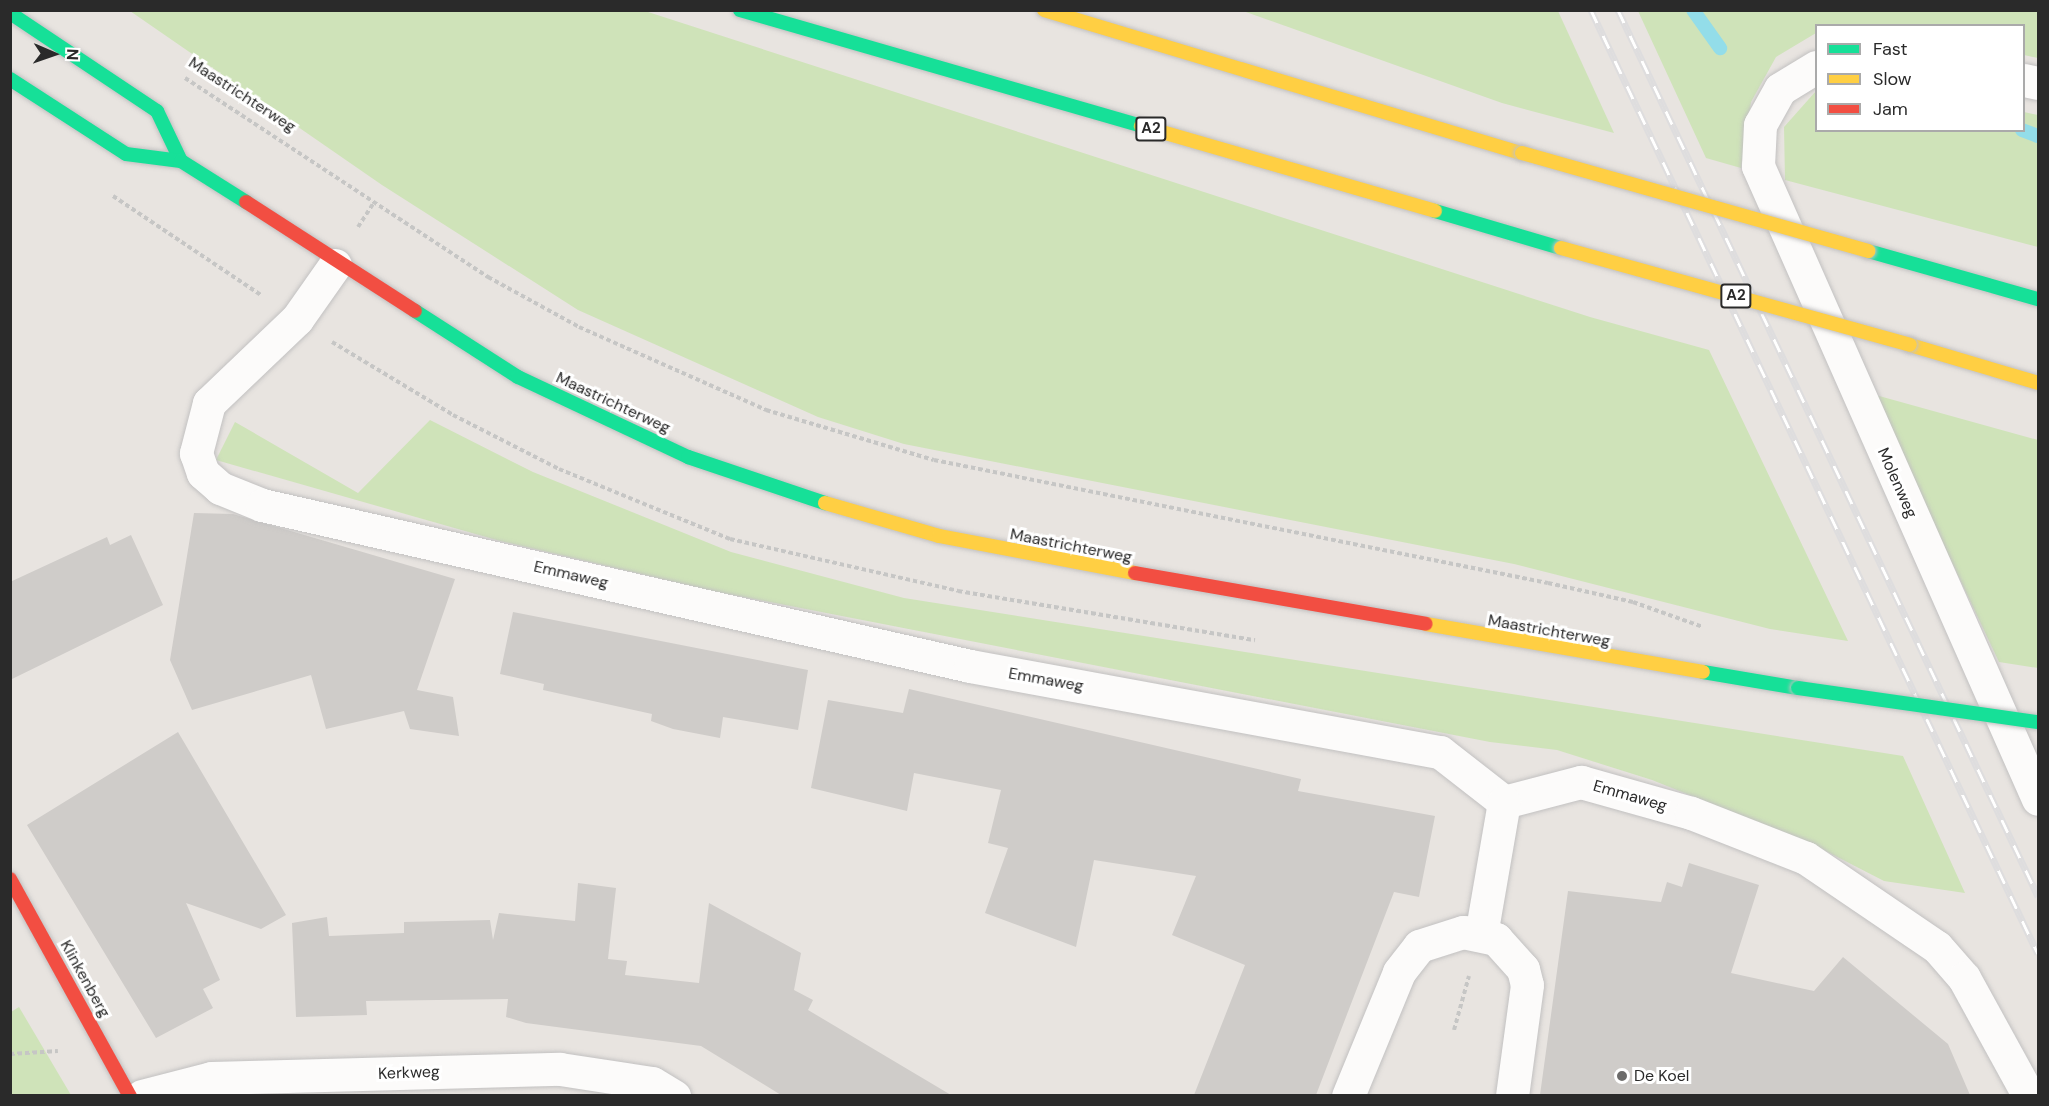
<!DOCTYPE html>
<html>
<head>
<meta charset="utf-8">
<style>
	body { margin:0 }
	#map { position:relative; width:2049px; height:1106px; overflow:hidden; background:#e8e4e0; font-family:"DM Sans",sans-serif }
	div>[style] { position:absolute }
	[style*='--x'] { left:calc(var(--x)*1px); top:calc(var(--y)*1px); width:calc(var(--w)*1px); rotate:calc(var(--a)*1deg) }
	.green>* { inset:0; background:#cfe3b9 }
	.stream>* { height:14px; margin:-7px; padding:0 7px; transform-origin:7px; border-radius:7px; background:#93dde9 }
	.building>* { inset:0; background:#cfccc9 }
	.path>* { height:4px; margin-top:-2px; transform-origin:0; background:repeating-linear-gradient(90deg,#c6c6c5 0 4.5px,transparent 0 7.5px) }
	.roads { filter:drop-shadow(0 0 2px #c2c1c1) drop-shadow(0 0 2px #c2c1c1) }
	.street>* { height:33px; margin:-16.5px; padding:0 16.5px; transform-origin:16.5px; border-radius:16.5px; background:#fcfbfa }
	.fast>* { height:14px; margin:-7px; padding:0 7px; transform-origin:7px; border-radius:7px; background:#16e098 }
	.slow>* { height:14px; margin:-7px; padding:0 7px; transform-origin:7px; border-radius:7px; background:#ffcf43 }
	.jam>* { height:14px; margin:-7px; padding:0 7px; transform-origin:7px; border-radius:7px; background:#f24e42 }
	.rail>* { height:7px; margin-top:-3.5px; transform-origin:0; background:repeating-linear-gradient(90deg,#fff 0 14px,#deddde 0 28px); box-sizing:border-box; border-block:2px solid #deddde }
	.bridges { filter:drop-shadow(0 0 2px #c2c1c1) drop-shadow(0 0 2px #c2c1c1) }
	.fast-bridge>* { height:14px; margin:-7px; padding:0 7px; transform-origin:7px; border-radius:7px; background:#16e098 }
	.slow-bridge>* { height:14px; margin:-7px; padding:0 7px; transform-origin:7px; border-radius:7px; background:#ffcf43 }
	.dots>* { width:16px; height:16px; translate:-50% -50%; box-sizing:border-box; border:3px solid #fff; border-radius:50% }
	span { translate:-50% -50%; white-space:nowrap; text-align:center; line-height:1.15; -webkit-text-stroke:6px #fff; paint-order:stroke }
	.shield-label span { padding:2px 4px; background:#fff; border:2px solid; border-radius:4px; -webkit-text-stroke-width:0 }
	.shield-label { font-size:15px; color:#2a2a2a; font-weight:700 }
	.street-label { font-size:16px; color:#2a2a2a }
	.poi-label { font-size:16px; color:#2a2a2a }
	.left { translate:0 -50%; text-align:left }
	.frame { position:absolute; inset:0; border:12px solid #2a2a2a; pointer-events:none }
	.legend { position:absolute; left:1815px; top:24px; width:210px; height:108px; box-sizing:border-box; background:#fff; border:2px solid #aaa; margin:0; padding:8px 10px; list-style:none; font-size:18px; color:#2a2a2a }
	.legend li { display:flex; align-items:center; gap:12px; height:30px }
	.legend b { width:30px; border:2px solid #aaa }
	.north { position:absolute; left:24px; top:24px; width:60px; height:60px; -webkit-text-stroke:4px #fff; paint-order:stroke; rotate:92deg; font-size:16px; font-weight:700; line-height:24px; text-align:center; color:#2a2a2a }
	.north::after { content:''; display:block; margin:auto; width:21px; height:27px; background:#2a2a2a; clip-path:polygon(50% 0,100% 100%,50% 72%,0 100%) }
</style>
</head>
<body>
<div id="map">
	<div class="green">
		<i style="clip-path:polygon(130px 11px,645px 11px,1590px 317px,1709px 350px,1848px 641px,1770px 629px,1514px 564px,904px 444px,818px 417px,578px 310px,382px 185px)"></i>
		<i style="clip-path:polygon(1243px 11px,1558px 11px,1614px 133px,1502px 103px)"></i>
		<i style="clip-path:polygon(1638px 11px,2038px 11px,2038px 58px,2024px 55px,2024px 26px,1816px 26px,1816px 33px,1776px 57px,1751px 102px,1741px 168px,1706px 158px)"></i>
		<i style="clip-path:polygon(1816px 91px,1816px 130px,2024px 130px,2024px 112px,2038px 115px,2038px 247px,1785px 180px,1784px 127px)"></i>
		<i style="clip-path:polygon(1872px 394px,2038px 440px,2038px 668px,1999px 662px)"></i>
		<i style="clip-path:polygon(430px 420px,533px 472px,731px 552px,904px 598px,1903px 756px,1965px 893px,1884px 881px,1812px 844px,1652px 780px,1557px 750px,1490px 742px,718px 592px,500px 541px,216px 460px,235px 422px,358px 493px)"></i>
		<i style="clip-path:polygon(19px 1007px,71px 1095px,11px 1095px,11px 1012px)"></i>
	</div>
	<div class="stream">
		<i style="--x:1693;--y:10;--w:47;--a:54.6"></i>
		<i style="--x:2022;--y:130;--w:17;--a:21"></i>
	</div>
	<div class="building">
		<i style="clip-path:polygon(194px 513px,233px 514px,455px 579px,417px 690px,453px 697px,459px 736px,410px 729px,404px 711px,326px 729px,311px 675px,192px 710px,170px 660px)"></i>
		<i style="clip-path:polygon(131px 535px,163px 605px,10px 680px,10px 582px,107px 537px,110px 545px)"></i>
		<i style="clip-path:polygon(513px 612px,808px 670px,798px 730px,723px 717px,720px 738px,673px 729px,651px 721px,652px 714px,543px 690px,544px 684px,500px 674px)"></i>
		<i style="clip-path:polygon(909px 689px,1301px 779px,1298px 791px,1435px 816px,1419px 897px,1394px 892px,1316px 1095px,1194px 1095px,1245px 965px,1172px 935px,1196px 876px,1094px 860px,1076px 947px,985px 913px,1008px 848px,988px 843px,1001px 790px,914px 773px,907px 811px,811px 788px,828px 700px,903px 713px)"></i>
		<i style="clip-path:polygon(178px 732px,286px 915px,261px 929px,186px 903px,220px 980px,203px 989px,213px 1008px,156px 1038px,27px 825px)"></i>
		<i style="clip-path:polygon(1689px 863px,1759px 885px,1731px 973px,1814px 991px,1843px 957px,1948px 1044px,1970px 1095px,1540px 1095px,1568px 891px,1661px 902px,1667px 882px,1682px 887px)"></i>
		<i style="clip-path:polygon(578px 883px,616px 888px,608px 959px,627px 961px,625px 975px,699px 983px,709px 903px,801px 953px,794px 990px,813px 1000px,808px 1010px,951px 1095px,781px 1095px,701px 1046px,526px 1023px,506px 1017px,508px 999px,366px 1001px,367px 1015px,296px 1017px,292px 923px,327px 917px,329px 936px,404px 933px,404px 922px,490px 920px,493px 940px,499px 913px,575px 921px)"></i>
	</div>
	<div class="path">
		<i style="--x:185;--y:78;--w:363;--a:33.3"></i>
		<i style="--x:488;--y:277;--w:104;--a:28.8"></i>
		<i style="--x:579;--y:327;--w:205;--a:23.9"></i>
		<i style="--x:766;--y:410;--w:175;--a:16.6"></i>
		<i style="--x:934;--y:460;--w:626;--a:11.33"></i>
		<i style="--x:1548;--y:583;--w:87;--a:12.6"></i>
		<i style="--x:1633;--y:602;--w:74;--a:19.7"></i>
		<i style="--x:113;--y:196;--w:178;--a:33.8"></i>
		<i style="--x:358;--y:227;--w:30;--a:-57"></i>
		<i style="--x:332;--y:342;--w:141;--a:31.1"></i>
		<i style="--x:453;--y:415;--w:119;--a:27"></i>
		<i style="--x:559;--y:469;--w:185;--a:22.3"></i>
		<i style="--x:730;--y:539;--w:234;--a:12.8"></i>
		<i style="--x:958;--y:591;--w:301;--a:9.4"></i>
		<i style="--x:1454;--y:1030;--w:56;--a:-74.5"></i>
		<i style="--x:10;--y:1054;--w:48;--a:-3.6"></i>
	</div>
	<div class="roads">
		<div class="street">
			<i style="--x:1816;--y:67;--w:42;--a:148.6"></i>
			<i style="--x:1780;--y:89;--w:41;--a:119.1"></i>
			<i style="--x:1760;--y:125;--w:41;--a:92.8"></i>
			<i style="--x:1758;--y:166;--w:692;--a:66.14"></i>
			<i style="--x:2024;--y:80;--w:14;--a:12"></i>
			<i style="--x:335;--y:265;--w:66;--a:125.1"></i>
			<i style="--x:297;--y:319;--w:122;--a:136.3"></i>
			<i style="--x:209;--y:403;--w:52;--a:104.6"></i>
			<i style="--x:196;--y:453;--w:21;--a:71"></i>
			<i style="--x:203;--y:473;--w:23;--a:41"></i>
			<i style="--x:220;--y:488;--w:45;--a:22"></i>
			<i style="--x:262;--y:505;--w:726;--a:12.81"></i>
			<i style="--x:970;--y:666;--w:478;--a:10.4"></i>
			<i style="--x:1440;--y:752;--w:81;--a:38"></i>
			<i style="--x:1504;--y:802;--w:80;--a:-14.6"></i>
			<i style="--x:1581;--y:782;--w:114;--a:15.7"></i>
			<i style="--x:1691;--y:813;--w:123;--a:21.4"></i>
			<i style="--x:1806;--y:858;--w:158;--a:34.2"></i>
			<i style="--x:1937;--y:947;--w:41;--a:48.9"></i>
			<i style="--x:1964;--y:978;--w:135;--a:61.2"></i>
			<i style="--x:1481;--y:935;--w:135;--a:-80.2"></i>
			<i style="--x:142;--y:1096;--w:71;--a:-14.6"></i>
			<i style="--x:211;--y:1078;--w:349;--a:-1.5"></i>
			<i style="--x:560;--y:1069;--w:93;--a:8.7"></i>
			<i style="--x:652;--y:1083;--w:26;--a:31"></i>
			<i style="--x:1348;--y:1096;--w:134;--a:-67.6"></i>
			<i style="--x:1399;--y:972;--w:33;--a:-52"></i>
			<i style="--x:1419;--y:946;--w:46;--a:-17.7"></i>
			<i style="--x:1463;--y:932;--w:34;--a:12"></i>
			<i style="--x:1496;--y:939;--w:40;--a:48"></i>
			<i style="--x:1523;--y:969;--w:16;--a:76"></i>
			<i style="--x:1527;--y:985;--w:112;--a:97.7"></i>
		</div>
		<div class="fast">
			<i style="--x:740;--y:10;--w:417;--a:16.1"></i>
			<i style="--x:10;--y:13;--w:177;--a:33.7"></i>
			<i style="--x:157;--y:111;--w:55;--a:64.4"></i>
			<i style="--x:10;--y:79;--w:138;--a:32.9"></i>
			<i style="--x:126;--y:154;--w:55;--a:7.3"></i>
			<i style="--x:181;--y:161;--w:77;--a:32.2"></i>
			<i style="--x:1435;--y:211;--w:131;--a:16.4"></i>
			<i style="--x:1868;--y:251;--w:177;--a:15.8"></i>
			<i style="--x:415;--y:311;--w:122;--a:32.7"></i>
			<i style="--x:518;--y:377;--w:188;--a:25.2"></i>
			<i style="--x:688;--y:457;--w:145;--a:18.6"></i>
			<i style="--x:1703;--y:672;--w:96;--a:9.6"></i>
		</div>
		<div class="slow">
			<i style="--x:1044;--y:10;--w:499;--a:16.7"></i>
			<i style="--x:1141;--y:126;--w:306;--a:16.1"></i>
			<i style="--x:1910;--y:345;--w:134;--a:16.5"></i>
			<i style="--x:825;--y:503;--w:119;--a:16.1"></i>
			<i style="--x:939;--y:536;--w:199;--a:10.7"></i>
			<i style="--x:1426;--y:624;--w:281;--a:9.8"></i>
		</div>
		<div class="jam">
			<i style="--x:246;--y:202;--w:201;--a:32.8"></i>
			<i style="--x:1135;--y:573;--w:295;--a:9.9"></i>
			<i style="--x:10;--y:879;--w:248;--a:61.1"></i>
		</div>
	</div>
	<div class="rail">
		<i style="--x:1591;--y:10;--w:1044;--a:64.66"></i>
		<i style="--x:1618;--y:10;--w:981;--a:64.64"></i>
	</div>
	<div class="bridges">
		<div class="fast-bridge">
			<i style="--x:1798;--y:688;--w:242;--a:8.1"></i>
		</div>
		<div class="slow-bridge">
			<i style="--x:1522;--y:153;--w:360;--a:15.8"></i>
			<i style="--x:1561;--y:248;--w:362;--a:15.5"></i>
		</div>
	</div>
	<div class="dots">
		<i style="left:1622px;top:1076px;background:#6c6b6a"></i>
	</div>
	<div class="shield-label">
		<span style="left:1151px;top:129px">A2</span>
		<span style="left:1736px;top:296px">A2</span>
	</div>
	<div class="street-label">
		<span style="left:242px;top:95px;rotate:33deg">Maastrichterweg</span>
		<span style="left:613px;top:403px;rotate:25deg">Maastrichterweg</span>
		<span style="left:1897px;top:483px;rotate:66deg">Molenweg</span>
		<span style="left:1071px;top:546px;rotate:11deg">Maastrichterweg</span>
		<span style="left:571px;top:575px;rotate:13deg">Emmaweg</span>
		<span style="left:1549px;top:631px;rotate:10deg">Maastrichterweg</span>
		<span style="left:1046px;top:680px;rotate:10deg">Emmaweg</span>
		<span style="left:1630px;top:796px;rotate:16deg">Emmaweg</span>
		<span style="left:85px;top:979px;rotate:61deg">Klinkenberg</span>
		<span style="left:409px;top:1073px;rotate:-2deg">Kerkweg</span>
	</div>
	<div class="poi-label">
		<span class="left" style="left:1634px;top:1076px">De Koel</span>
	</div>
	<div class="frame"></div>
	<ul class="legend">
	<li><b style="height:8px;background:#16e098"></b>Fast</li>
	<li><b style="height:8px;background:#ffcf43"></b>Slow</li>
	<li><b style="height:8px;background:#f24e42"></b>Jam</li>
	</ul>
	<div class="north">N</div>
</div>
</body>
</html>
